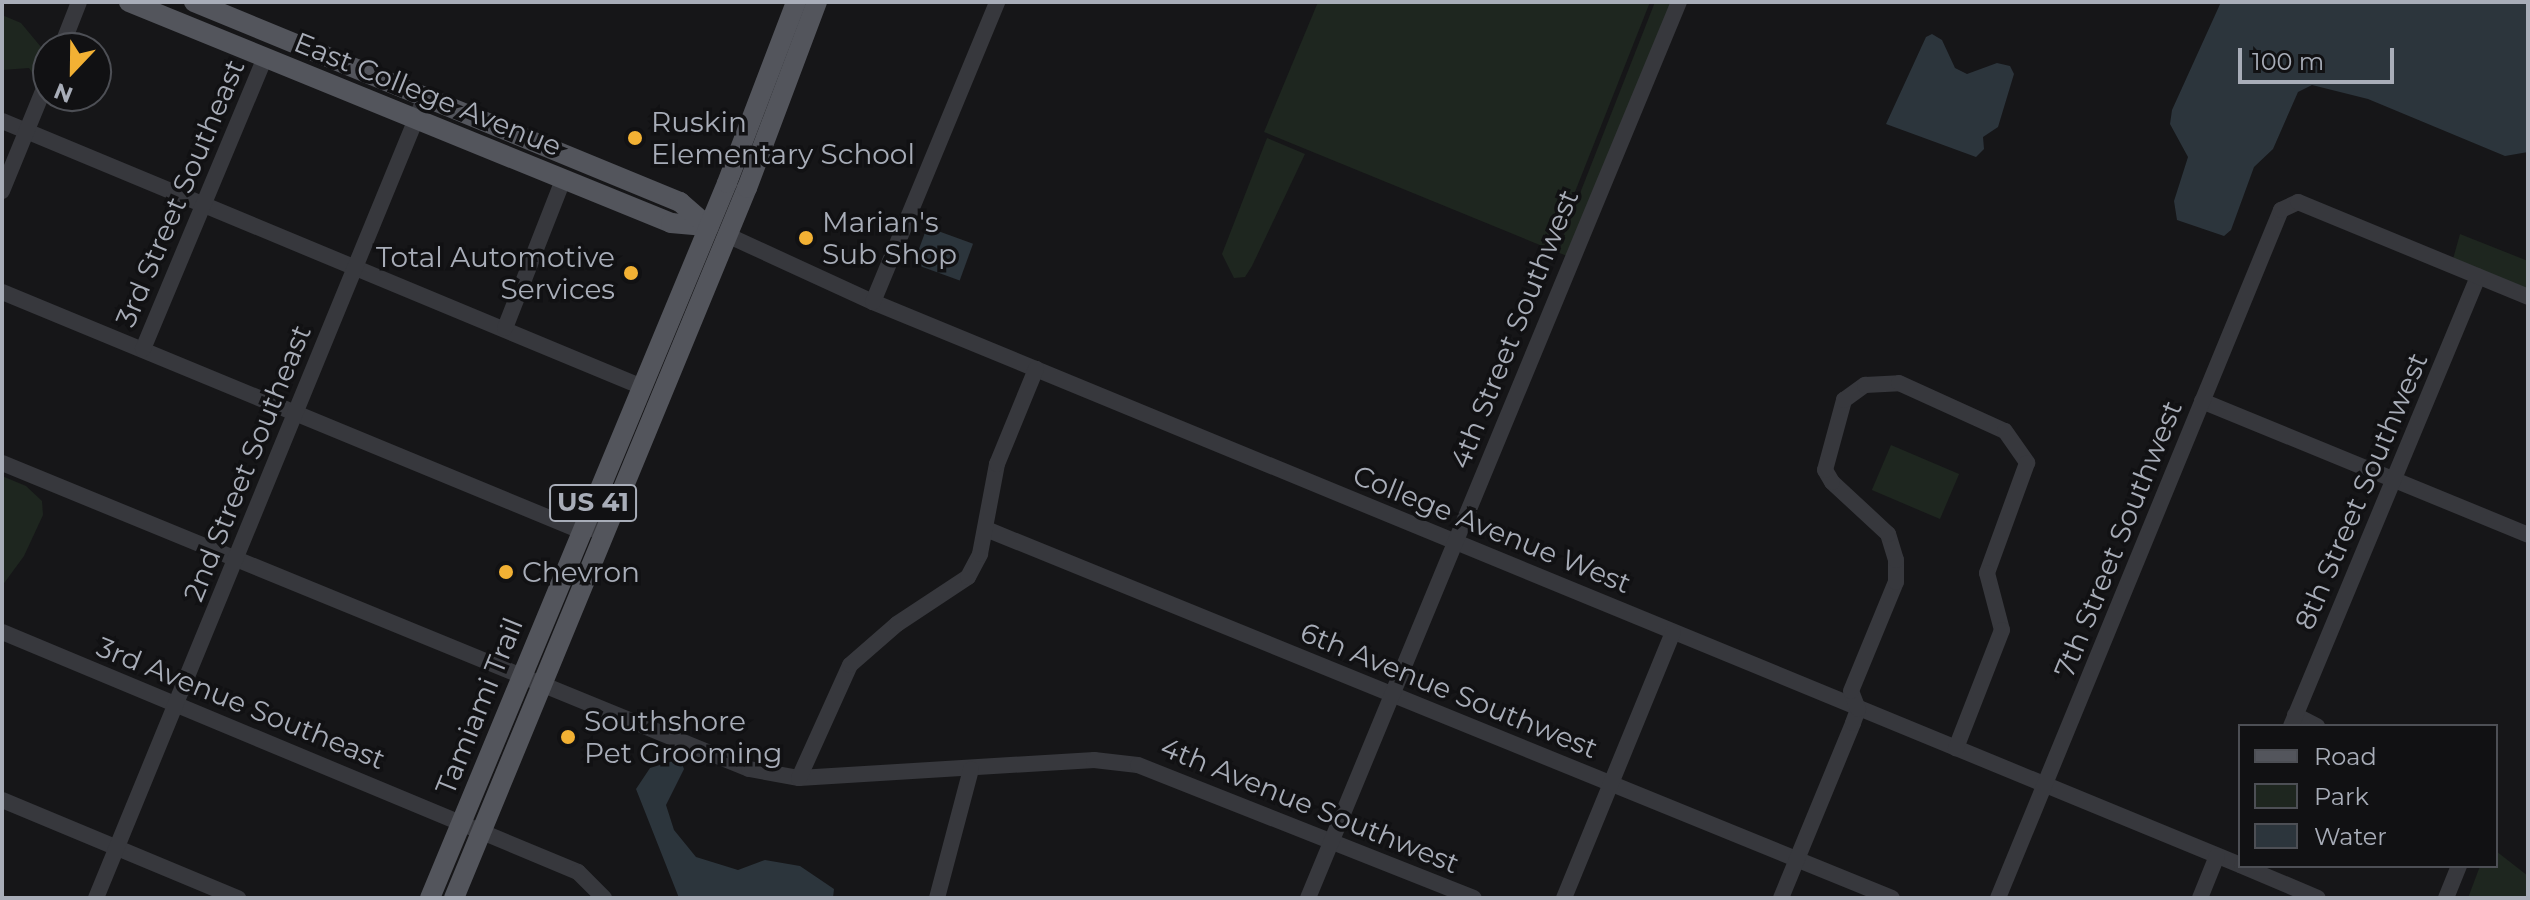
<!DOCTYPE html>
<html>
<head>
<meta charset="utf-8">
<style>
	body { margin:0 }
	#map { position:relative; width:2530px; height:900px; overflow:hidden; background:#161618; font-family:Montserrat,sans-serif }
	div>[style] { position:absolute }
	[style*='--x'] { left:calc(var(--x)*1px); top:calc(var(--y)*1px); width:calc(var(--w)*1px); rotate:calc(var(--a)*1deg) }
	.green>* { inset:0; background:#1e261f; transform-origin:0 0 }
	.water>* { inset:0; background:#2c353c; transform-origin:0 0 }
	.minor>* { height:16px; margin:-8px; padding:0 8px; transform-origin:8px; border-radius:8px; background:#37383d }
	.major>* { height:20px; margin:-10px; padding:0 10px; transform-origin:10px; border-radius:10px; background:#53555c }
	.dots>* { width:22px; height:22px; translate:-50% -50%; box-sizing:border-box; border:4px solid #111113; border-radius:50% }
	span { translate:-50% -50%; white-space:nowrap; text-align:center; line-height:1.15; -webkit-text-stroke:7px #111113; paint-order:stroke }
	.shield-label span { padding:2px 6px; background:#111113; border:2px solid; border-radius:6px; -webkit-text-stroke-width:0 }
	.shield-label { font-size:26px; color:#a8adb8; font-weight:700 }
	.street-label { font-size:28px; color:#a8adb8 }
	.poi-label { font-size:28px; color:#a8adb8 }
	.left { translate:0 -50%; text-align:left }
	.right { translate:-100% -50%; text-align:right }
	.frame { position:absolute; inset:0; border:4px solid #a8adb8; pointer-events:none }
	.legend { position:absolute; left:2238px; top:724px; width:260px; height:144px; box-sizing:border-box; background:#111113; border:2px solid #4d4f55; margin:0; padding:10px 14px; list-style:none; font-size:24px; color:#a8adb8 }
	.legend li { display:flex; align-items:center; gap:16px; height:40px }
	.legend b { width:40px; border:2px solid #4d4f55 }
	.north { position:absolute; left:32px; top:32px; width:80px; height:80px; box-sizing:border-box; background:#111113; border:2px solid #4d4f55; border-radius:50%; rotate:202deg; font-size:22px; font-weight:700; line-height:32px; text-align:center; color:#a8adb8 }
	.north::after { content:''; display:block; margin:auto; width:28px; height:36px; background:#f2b134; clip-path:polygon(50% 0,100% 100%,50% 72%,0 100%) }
	.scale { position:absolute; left:2238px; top:48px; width:156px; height:36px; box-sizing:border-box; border:4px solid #a8adb8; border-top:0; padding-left:10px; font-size:24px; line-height:28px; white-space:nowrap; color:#a8adb8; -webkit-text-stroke:6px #111113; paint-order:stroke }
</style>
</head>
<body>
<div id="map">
	<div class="green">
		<i style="clip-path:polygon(1318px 2px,1650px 2px,1552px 250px,1264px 132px)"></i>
		<i style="clip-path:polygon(1655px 2px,1673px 2px,1567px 256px,1557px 252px)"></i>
		<i style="clip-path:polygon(2px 15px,21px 23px,41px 47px,44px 59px,36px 78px,29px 68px,2px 70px)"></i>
		<i style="clip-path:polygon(1267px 138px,1305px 154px,1252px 266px,1245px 277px,1234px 278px,1222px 254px)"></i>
		<i style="clip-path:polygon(2460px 234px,2528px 261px,2528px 290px,2453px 259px)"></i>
		<i style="left:1891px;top:445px;width:74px;height:49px;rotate:23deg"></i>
		<i style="clip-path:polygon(2px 476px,26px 486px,42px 501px,43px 515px,24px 556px,2px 586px)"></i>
		<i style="clip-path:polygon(2496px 851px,2528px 876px,2528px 898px,2468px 898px,2480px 866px,2496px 866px)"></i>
	</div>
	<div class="water">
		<i style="clip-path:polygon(2221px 2px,2528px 2px,2528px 152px,2505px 156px,2368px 99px,2312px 85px,2298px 92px,2273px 149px,2254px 167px,2231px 230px,2224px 236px,2177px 220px,2174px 201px,2188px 157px,2170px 124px,2172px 110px)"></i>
		<i style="clip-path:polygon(1932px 34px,1942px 40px,1955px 68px,1967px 74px,1997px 63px,2010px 66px,2014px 74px,1998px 127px,1983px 137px,1984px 149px,1976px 157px,1886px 124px,1926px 37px)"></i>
		<i style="left:927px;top:227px;width:49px;height:39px;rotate:20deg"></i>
		<i style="clip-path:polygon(680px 759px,684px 769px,666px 805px,674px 830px,696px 857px,738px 870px,765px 860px,800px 866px,834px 889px,833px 898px,679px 898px,636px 789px,650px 768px)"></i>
	</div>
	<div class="minor">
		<i style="--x:61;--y:48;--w:49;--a:-68.6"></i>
		<i style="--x:2;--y:121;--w:691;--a:22.56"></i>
		<i style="--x:2;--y:191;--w:121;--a:-67.7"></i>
		<i style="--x:727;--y:235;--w:161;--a:24.7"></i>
		<i style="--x:873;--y:302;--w:1478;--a:22.38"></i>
		<i style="--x:2;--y:292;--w:626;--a:22.43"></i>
		<i style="--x:581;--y:531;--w:26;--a:-11"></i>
		<i style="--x:873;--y:302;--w:325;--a:-67.5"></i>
		<i style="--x:505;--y:328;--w:159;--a:-68.6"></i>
		<i style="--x:143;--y:349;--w:316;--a:-67.3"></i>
		<i style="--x:2202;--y:401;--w:352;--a:22.3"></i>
		<i style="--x:2;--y:463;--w:807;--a:22.28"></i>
		<i style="--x:749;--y:769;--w:51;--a:10.2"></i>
		<i style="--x:799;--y:778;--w:296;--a:-3.5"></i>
		<i style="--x:1094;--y:760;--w:44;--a:6.5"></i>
		<i style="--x:1138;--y:765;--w:361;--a:21.6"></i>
		<i style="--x:986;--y:529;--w:978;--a:22.16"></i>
		<i style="--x:2;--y:632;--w:624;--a:22.62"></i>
		<i style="--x:578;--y:872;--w:37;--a:45"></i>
		<i style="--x:2295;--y:715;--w:25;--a:27"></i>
		<i style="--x:2291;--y:726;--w:487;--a:-67.4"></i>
		<i style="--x:799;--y:778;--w:124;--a:-65.7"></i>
		<i style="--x:850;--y:665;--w:62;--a:-41.1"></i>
		<i style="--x:897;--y:624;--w:85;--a:-33.5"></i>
		<i style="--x:968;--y:577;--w:26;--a:-62"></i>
		<i style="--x:980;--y:554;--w:92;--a:-79.3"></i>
		<i style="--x:997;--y:464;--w:103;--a:-67.7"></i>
		<i style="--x:2;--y:800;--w:256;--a:22.6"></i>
		<i style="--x:2242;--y:866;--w:82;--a:22.8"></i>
		<i style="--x:96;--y:898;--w:866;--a:-67.67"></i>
		<i style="--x:937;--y:898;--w:133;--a:-75.2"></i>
		<i style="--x:1308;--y:898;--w:970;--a:-67.51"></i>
		<i style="--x:1564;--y:898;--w:287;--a:-67.7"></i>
		<i style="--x:1781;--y:898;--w:189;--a:-67.6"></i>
		<i style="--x:1853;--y:723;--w:15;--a:-70"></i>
		<i style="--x:1858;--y:709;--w:19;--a:-111"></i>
		<i style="--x:1851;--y:691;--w:118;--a:-67.6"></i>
		<i style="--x:1896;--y:582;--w:22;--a:-90"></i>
		<i style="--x:1896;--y:560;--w:27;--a:-107"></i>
		<i style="--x:1888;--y:534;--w:76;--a:-137.1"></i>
		<i style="--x:1832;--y:482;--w:14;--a:-120"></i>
		<i style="--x:1825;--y:470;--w:73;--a:-74.8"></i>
		<i style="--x:1844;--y:400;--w:26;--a:-36"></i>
		<i style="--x:1865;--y:385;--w:34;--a:-3"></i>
		<i style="--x:1899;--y:383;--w:116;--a:24.4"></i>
		<i style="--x:2005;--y:431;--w:39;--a:55"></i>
		<i style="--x:2027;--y:463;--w:117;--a:110"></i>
		<i style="--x:1987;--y:573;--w:59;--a:75.3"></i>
		<i style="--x:2002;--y:630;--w:127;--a:111.3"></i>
		<i style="--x:1998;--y:898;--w:744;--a:-67.64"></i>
		<i style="--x:2281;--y:210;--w:19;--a:-25"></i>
		<i style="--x:2298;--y:202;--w:249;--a:22.4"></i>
		<i style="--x:2200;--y:898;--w:45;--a:-68"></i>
		<i style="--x:2446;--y:898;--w:35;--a:-68"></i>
	</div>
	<div class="major">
		<i style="--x:129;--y:2;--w:585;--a:22.18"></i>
		<i style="--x:671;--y:223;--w:37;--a:5"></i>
		<i style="--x:194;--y:2;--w:526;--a:22.37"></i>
		<i style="--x:680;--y:202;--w:38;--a:41"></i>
		<i style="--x:430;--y:898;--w:774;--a:-67.44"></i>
		<i style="--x:727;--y:183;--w:194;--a:-69.1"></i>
		<i style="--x:454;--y:898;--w:768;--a:-67.58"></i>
		<i style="--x:747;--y:188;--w:199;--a:-69.4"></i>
	</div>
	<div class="dots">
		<i style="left:635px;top:138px;background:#f2b134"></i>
		<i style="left:806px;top:238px;background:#f2b134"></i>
		<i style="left:631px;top:273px;background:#f2b134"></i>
		<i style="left:506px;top:572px;background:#f2b134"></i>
		<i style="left:568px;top:737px;background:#f2b134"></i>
	</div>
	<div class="shield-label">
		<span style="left:593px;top:503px">US 41</span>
	</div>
	<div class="street-label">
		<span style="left:428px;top:94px;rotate:22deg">East College Avenue</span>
		<span style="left:180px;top:193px;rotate:-67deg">3rd Street Southeast</span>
		<span style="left:1514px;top:329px;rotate:-68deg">4th Street Southwest</span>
		<span style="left:247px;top:463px;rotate:-68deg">2nd Street Southeast</span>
		<span style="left:2361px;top:491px;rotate:-67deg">8th Street Southwest</span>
		<span style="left:1492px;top:529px;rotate:22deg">College Avenue West</span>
		<span style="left:2118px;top:539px;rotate:-68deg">7th Street Southwest</span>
		<span style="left:1449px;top:690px;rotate:22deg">6th Avenue Southwest</span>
		<span style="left:241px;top:703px;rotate:22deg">3rd Avenue Southeast</span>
		<span style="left:479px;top:706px;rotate:-68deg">Tamiami Trail</span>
		<span style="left:1310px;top:805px;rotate:22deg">4th Avenue Southwest</span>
	</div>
	<div class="poi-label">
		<span class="left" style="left:651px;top:138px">Ruskin<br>Elementary School</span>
		<span class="left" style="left:822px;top:238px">Marian's<br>Sub Shop</span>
		<span class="right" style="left:615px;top:273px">Total Automotive<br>Services</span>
		<span class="left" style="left:522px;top:572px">Chevron</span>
		<span class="left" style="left:584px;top:737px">Southshore<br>Pet Grooming</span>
	</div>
	<div class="frame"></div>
	<ul class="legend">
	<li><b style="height:10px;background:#53555c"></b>Road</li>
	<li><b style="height:22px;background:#1e261f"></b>Park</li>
	<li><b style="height:22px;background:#2c353c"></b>Water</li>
	</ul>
	<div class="north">N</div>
	<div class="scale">100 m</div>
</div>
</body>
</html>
